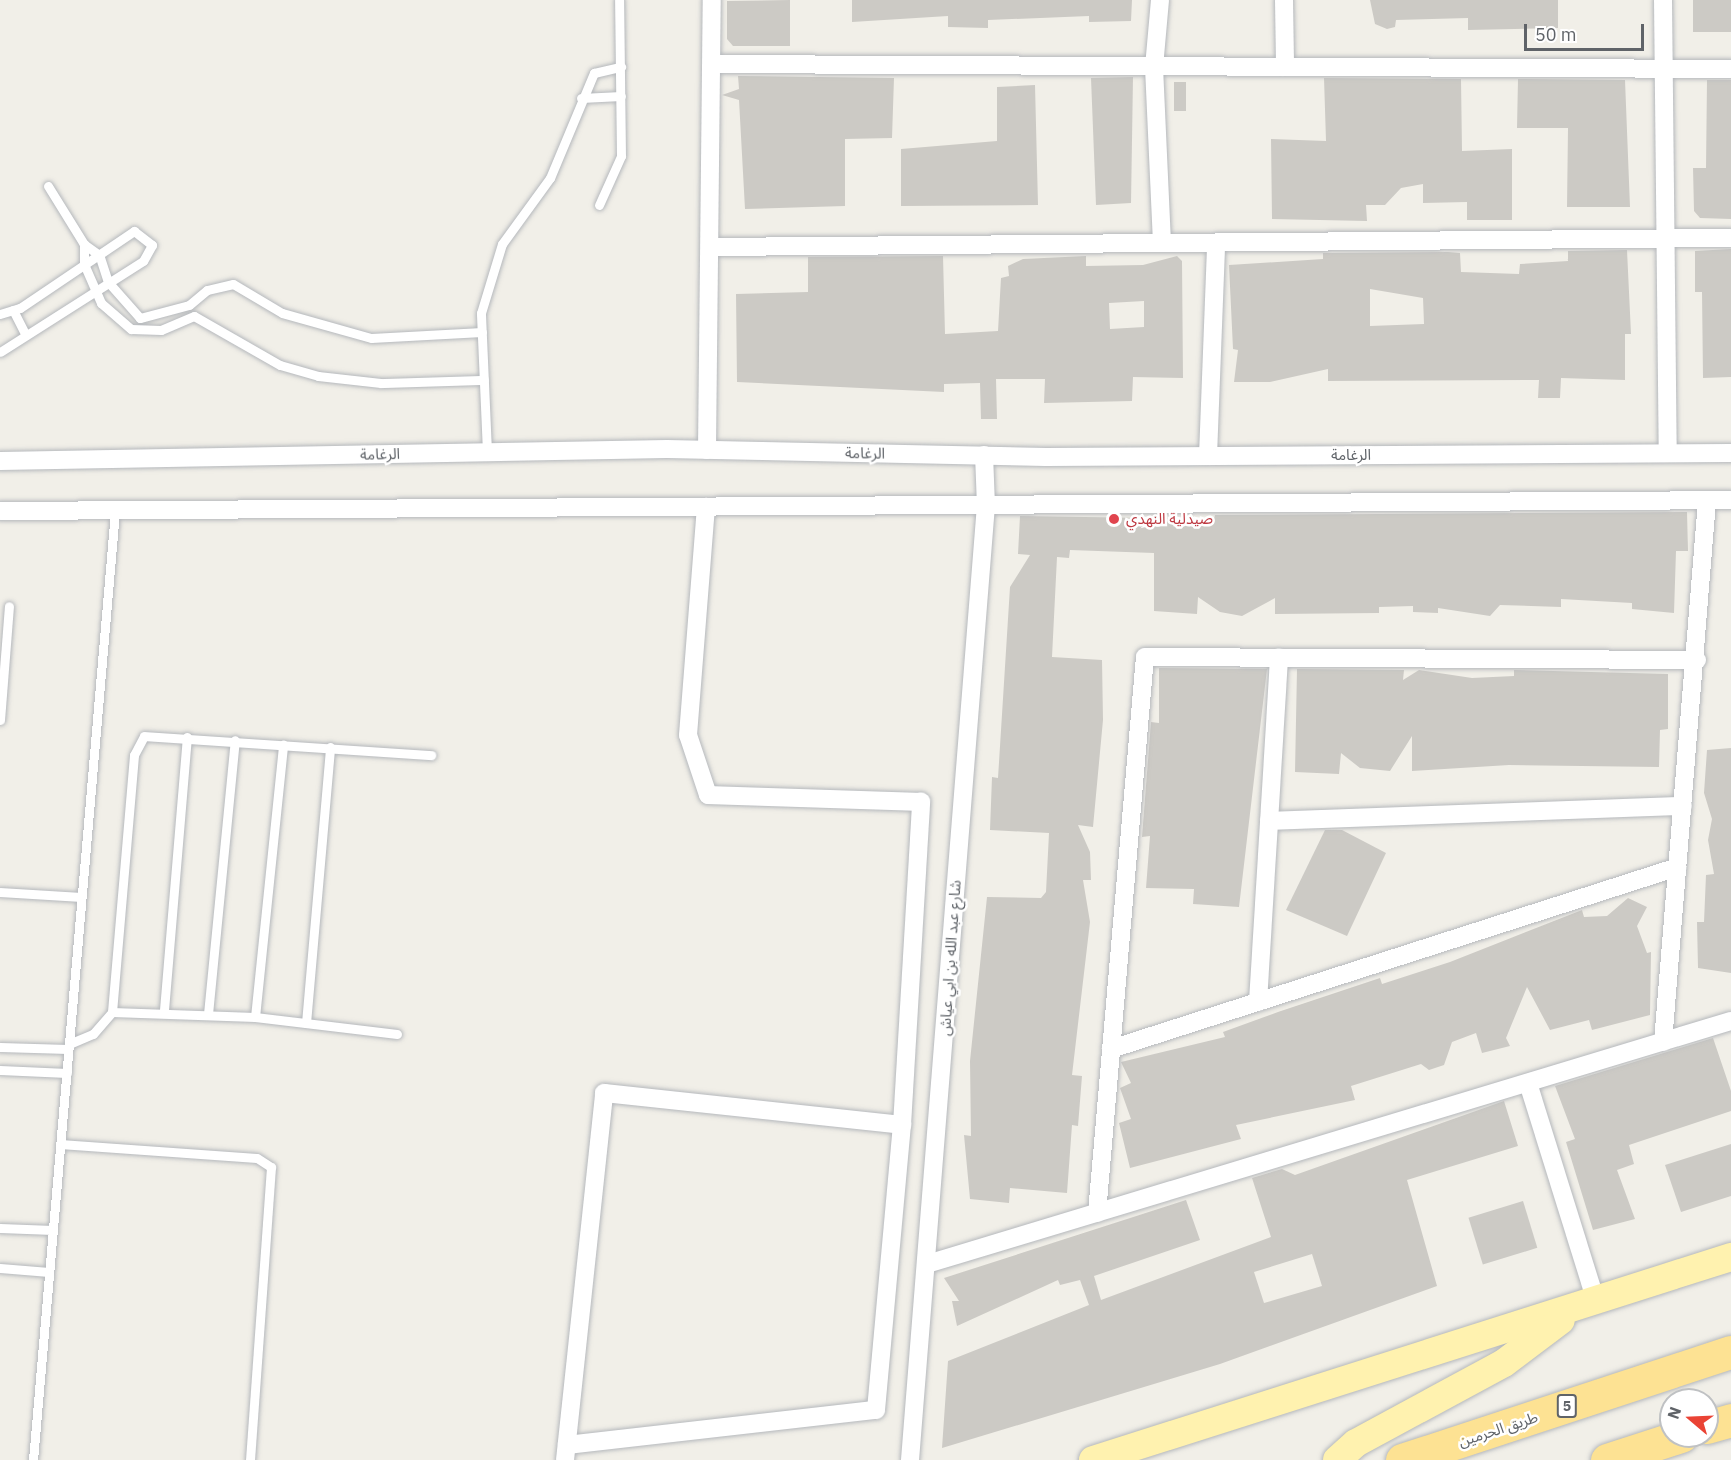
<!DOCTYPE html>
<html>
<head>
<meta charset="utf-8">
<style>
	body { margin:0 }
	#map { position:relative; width:1731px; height:1460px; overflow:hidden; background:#f1efe8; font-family:"IBM Plex Sans","Noto Sans Arabic",sans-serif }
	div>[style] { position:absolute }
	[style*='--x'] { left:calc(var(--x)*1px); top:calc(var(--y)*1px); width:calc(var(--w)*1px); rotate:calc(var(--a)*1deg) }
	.building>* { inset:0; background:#cccac5; transform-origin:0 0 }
	.roads { filter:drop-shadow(0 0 2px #b5b8bc) drop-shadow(0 0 2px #b5b8bc) }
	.service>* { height:9px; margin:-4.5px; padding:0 4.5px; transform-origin:4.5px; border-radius:4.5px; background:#fff }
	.minor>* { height:18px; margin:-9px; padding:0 9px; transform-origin:9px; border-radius:9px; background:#fff }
	.primary>* { height:28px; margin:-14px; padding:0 14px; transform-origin:14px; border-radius:14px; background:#fff2af }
	.motorway>* { height:33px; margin:-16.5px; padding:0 16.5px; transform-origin:16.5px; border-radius:16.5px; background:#fde293 }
	.dots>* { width:16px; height:16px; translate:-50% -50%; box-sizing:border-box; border:3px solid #fff; border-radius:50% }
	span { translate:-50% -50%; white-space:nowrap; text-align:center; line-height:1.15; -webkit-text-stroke:5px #fff; paint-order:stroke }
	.shield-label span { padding:2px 4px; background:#fff; border:2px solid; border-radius:4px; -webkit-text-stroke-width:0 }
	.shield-label { font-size:14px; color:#5f6368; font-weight:700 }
	.street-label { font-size:15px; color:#5f6368 }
	.health-label { font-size:15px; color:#be3a42 }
	.left { translate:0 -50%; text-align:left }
	.north { position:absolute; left:1659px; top:1388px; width:60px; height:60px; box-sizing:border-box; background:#fff; border:2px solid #bfc1c3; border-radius:50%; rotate:289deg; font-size:16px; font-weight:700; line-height:24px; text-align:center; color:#5f6368 }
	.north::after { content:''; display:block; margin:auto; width:21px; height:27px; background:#ea4335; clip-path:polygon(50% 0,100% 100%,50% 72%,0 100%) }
	.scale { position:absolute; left:1524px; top:24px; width:120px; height:27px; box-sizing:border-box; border:3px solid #5f6368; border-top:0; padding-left:8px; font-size:18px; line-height:21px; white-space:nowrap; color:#5f6368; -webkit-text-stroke:4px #fff; paint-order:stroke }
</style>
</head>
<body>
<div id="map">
	<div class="building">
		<i style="clip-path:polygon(790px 0,790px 46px,733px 46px,727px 39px,727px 1px)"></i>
		<i style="clip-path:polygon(852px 0,1132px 0,1131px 21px,1089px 22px,1089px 16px,988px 20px,988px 28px,948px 27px,948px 16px,852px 22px)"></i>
		<i style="clip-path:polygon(1370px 0,1558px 0,1558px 28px,1468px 30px,1468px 18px,1396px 20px,1395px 27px,1387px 29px,1375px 24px)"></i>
		<i style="left:1693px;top:0;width:38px;height:32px"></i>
		<i style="clip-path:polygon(738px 76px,894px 78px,892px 138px,845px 139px,845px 206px,745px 209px,739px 100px,722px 95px,739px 89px)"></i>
		<i style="clip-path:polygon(1133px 77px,1131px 203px,1096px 205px,1091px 78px)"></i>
		<i style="clip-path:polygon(1324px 78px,1461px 79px,1462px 151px,1512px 149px,1512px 220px,1467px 220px,1467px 202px,1423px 203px,1423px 184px,1401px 188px,1385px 205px,1366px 205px,1367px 221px,1272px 219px,1271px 139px,1326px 141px)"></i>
		<i style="clip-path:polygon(1518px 79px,1625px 80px,1630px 207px,1567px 207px,1568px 128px,1517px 128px)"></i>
		<i style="clip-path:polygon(1707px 80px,1731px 80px,1731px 219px,1700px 218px,1694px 211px,1693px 168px,1706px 168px)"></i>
		<i style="left:1174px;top:82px;width:12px;height:29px"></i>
		<i style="clip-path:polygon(1035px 85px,1038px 205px,901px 206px,901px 149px,997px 141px,997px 87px)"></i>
		<i style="clip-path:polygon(1731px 249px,1731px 377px,1703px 378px,1702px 292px,1695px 292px,1695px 251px)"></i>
		<i style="clip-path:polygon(evenodd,1627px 250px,1631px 334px,1625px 334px,1625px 380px,1561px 378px,1560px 398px,1538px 398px,1539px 380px,1328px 381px,1328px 369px,1270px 382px,1234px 382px,1238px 350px,1233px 349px,1229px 265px,1323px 259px,1323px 253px,1448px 252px,1460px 253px,1461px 272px,1519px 274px,1520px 264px,1568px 261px,1568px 251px,1627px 250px,1370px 289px,1423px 298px,1424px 324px,1370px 326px,1370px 289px)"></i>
		<i style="clip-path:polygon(evenodd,943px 256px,945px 334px,998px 331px,1001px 278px,1009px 276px,1008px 266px,1023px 259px,1086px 256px,1086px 266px,1143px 265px,1177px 256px,1182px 261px,1183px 378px,1133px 377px,1132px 401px,1044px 403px,1045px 379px,996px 379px,997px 419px,981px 419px,980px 383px,944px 384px,944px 392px,737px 382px,736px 294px,808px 292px,808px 257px,943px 256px,1144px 301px,1144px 327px,1110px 329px,1109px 303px,1144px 301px)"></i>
		<i style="clip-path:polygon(1687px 512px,1688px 551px,1676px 551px,1674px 613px,1632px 609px,1632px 603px,1561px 599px,1561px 607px,1500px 605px,1490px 616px,1438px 608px,1438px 613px,1413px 612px,1413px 606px,1379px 607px,1379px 613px,1275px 614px,1275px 598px,1242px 616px,1220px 612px,1198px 597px,1197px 614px,1154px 611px,1154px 553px,1070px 550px,1069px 558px,1057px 557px,1052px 657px,1102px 660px,1103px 720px,1093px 827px,1078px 825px,1090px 852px,1091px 880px,1083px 880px,1090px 922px,1072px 1075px,1082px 1076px,1078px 1126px,1072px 1125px,1067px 1193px,1010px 1188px,1009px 1203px,970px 1199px,964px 1135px,971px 1136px,970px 1061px,987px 897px,1041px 898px,1046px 892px,1049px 833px,990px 830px,992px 777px,998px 778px,1010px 587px,1030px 555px,1018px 554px,1020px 516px,1214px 519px,1215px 515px)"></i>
		<i style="clip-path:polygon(1159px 668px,1267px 669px,1239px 907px,1193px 904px,1194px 889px,1146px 888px,1150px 836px,1142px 837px,1151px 722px,1159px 723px)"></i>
		<i style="clip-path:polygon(1297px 669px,1404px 670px,1403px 680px,1419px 670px,1472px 678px,1514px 676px,1514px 670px,1668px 674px,1668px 729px,1660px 730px,1659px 767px,1509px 765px,1412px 771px,1412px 736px,1390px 771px,1360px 768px,1341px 753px,1339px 774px,1295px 772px)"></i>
		<i style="clip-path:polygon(1731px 748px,1731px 973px,1698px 968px,1697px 922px,1704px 922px,1706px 875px,1714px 874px,1708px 840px,1712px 819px,1704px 793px,1707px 750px)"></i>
		<i style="clip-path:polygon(1325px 830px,1342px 830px,1386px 853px,1347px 936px,1286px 910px)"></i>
		<i style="clip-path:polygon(1628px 898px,1647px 907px,1637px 926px,1647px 953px,1651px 952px,1650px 1015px,1592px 1030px,1589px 1020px,1550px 1030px,1527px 987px,1506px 1038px,1510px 1046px,1482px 1053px,1476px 1033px,1452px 1042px,1444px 1065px,1429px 1070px,1421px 1064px,1351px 1086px,1355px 1100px,1236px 1125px,1241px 1139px,1130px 1168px,1119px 1123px,1131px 1119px,1120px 1088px,1131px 1083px,1121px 1062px,1225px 1037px,1223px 1032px,1278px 1012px,1380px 978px,1382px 984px,1450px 962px,1582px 910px,1584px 917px,1607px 916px)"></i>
		<i style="clip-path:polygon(1713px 1038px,1731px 1091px,1731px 1111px,1629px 1145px,1634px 1164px,1617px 1170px,1635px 1219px,1593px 1230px,1566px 1142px,1575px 1139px,1555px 1086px)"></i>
		<i style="clip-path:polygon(evenodd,1504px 1101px,1518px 1146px,1407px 1180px,1437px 1286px,1220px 1364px,942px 1448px,948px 1361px,1089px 1305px,1080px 1280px,1060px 1285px,1058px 1280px,957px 1326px,952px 1301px,959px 1301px,944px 1278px,1186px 1200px,1200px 1240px,1094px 1276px,1101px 1300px,1271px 1237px,1252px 1178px,1282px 1169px,1295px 1175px,1504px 1101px,1312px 1254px,1322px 1286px,1264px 1303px,1254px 1272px,1312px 1254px)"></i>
		<i style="clip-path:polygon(1731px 1144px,1731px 1196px,1681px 1212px,1665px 1165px)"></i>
		<i style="left:1523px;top:1201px;width:49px;height:57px;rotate:73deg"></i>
	</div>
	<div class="roads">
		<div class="service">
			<i style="--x:581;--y:98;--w:40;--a:-2.9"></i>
			<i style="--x:48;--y:186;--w:68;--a:58.2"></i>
			<i style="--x:599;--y:205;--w:54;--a:-65.8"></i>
			<i style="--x:621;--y:156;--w:156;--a:-90.7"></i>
			<i style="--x:13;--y:310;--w:28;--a:63"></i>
			<i style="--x:0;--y:314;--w:21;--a:-17"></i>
			<i style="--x:20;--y:308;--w:138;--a:-34"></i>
			<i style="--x:134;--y:231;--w:23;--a:38"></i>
			<i style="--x:152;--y:245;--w:18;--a:119"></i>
			<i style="--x:143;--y:261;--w:169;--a:147.5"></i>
			<i style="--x:482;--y:332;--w:111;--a:176.9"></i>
			<i style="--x:371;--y:338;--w:92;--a:-164.3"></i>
			<i style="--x:282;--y:313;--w:57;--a:-149.4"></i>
			<i style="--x:233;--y:284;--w:27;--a:167"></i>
			<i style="--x:207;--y:290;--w:23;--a:140"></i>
			<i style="--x:189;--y:305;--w:51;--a:165.1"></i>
			<i style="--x:140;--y:318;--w:48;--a:-131.6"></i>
			<i style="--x:108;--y:282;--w:28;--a:-108"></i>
			<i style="--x:99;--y:255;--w:19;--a:-144"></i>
			<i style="--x:84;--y:244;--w:20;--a:90"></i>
			<i style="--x:84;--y:264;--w:43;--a:66.4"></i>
			<i style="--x:101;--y:303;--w:40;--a:41"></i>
			<i style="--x:131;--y:329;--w:30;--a:2"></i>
			<i style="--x:161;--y:330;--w:36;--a:-23"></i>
			<i style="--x:194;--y:316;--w:99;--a:29.7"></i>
			<i style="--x:280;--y:365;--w:40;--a:16"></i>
			<i style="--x:318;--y:376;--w:63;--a:6.3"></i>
			<i style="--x:381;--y:383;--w:103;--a:-1.7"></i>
			<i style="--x:487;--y:452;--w:139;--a:-92.5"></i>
			<i style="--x:481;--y:313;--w:72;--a:-73.1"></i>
			<i style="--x:502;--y:244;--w:82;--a:-54"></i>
			<i style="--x:550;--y:178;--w:114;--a:-67.3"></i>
			<i style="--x:594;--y:73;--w:28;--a:-13"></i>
			<i style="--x:0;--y:720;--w:114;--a:-85.5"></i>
			<i style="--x:0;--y:892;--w:81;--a:3.5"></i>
			<i style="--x:164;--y:1010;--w:274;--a:-85.2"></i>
			<i style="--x:112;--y:1012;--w:258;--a:-85.1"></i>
			<i style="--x:134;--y:755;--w:21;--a:-62"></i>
			<i style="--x:144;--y:736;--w:288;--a:3.8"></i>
			<i style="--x:208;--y:1014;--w:275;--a:-84.4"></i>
			<i style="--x:255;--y:1017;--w:274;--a:-84.1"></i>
			<i style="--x:306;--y:1023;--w:277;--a:-85"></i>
			<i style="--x:69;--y:1044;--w:26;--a:-23"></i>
			<i style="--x:93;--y:1034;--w:29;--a:-49"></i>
			<i style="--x:112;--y:1012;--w:143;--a:2"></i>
			<i style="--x:255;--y:1017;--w:143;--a:6.8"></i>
			<i style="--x:0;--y:1047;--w:68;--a:1.7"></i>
			<i style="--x:0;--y:1070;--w:67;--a:2.6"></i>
			<i style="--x:60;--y:1144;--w:197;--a:4.1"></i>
			<i style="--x:257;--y:1158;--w:17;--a:33"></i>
			<i style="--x:271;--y:1167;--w:294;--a:94.1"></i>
			<i style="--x:0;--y:1228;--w:53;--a:2.2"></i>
			<i style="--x:0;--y:1268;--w:49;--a:4.7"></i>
			<i style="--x:33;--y:1460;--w:953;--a:-85.06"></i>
		</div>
		<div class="minor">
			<i style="--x:1160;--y:0;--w:67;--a:95.1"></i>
			<i style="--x:1154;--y:67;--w:176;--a:87.4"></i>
			<i style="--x:1284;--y:0;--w:67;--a:89.1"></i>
			<i style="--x:1663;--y:0;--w:453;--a:89.4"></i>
			<i style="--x:712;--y:64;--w:1019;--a:0.28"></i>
			<i style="--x:710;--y:247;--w:1021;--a:-0.51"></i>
			<i style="--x:707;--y:450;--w:450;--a:-89.4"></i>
			<i style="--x:1208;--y:456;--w:213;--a:-87.8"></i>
			<i style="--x:0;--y:461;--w:667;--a:-1.03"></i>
			<i style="--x:667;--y:449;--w:379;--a:1.2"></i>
			<i style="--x:1046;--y:457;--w:685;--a:-0.33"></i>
			<i style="--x:0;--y:511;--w:1731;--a:-0.36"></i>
			<i style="--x:1269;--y:821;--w:414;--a:-2.1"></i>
			<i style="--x:1258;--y:1002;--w:345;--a:-86.5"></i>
			<i style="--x:1663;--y:1042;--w:543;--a:-85.35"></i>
			<i style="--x:1111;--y:1049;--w:595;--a:-17.8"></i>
			<i style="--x:1528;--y:1083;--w:228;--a:72.7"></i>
			<i style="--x:1097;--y:1213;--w:558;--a:-85.07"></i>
			<i style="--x:1145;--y:657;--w:552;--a:0.31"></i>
			<i style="--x:927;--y:1264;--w:840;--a:-16.82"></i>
			<i style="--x:567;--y:1445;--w:311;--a:-6.5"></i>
			<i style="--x:876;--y:1410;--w:286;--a:-84.8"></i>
			<i style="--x:902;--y:1125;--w:324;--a:-86.6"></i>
			<i style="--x:921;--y:802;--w:213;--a:-178.1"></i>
			<i style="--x:708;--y:795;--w:63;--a:-108.4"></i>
			<i style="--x:688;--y:735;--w:229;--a:-85.5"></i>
			<i style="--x:565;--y:1460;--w:369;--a:-83.9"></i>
			<i style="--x:604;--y:1093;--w:300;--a:6.1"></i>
			<i style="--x:910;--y:1460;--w:957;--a:-85.45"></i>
			<i style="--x:986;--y:506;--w:51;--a:-92.2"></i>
		</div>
		<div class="primary">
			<i style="--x:1093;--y:1460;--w:670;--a:-17.65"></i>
			<i style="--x:1337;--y:1460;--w:25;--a:-42"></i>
			<i style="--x:1356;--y:1443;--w:168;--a:-28.4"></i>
			<i style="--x:1504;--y:1363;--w:71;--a:-37"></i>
		</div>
		<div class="motorway">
			<i style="--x:1707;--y:1427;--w:25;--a:-16"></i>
			<i style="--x:1402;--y:1460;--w:346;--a:-18.2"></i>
			<i style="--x:1607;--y:1460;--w:78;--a:-18"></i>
		</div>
	</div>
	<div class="dots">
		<i style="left:1114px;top:519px;background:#e0444e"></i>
	</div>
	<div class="shield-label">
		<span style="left:1567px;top:1406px">5</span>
	</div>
	<div class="street-label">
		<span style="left:865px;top:453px;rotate:1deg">الرغامة</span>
		<span style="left:380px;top:454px;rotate:-1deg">الرغامة</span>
		<span style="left:1351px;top:455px">الرغامة</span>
		<span style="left:950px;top:958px;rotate:-86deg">شارع عبد الله بن ابي عياش</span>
		<span style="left:1498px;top:1429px;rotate:-18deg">طريق الحرمين</span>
	</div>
	<div class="health-label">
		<span class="left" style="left:1126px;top:519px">صيدلية النهدي</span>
	</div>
	<div class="north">N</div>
	<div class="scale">50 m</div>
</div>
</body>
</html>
